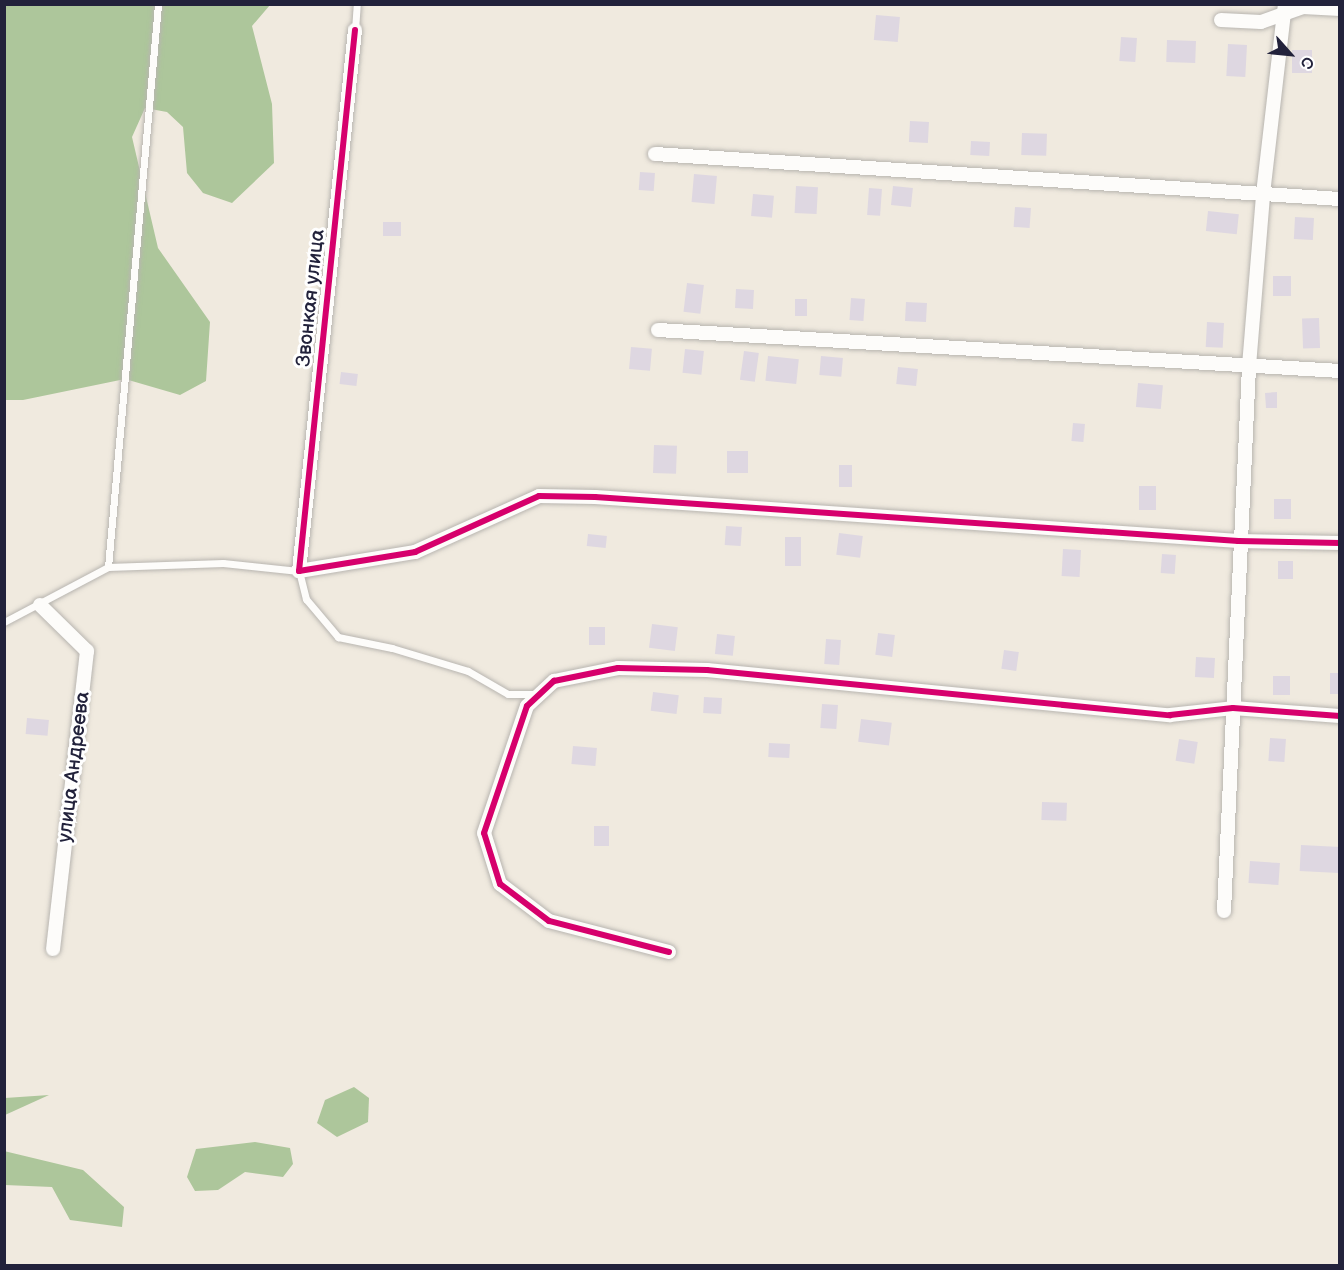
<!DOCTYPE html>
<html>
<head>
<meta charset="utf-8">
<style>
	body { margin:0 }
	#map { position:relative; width:1344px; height:1270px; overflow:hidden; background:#f0eadf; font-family:"Balsamiq Sans",sans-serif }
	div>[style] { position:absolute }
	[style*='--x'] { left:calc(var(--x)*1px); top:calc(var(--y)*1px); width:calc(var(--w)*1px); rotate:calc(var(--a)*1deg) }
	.forest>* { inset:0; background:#adc69b }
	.building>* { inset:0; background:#ded7e1; transform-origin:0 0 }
	.roads { filter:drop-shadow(0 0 2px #b8b5b0) drop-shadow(0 0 2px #b8b5b0) }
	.lane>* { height:7px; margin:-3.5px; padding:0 3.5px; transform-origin:3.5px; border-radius:3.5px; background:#fdfcfa }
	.street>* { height:14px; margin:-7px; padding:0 7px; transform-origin:7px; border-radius:7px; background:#fdfcfa }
	.cycleway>* { height:6px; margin:-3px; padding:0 3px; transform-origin:3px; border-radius:3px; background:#d6006c }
	span { translate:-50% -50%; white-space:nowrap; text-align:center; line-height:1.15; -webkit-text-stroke:6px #fff; paint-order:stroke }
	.street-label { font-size:20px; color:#22223b }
	.frame { position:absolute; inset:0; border:6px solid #22223b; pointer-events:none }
	.north { position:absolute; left:1260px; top:24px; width:60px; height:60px; -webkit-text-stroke:4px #fff; paint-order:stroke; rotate:117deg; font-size:16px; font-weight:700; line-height:24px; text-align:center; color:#22223b }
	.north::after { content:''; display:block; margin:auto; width:21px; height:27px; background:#22223b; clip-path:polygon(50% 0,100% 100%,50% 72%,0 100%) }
</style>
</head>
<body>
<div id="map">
	<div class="forest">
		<i style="clip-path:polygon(4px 5px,270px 5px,252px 26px,272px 104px,274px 163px,232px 203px,203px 193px,187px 173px,183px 127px,167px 112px,145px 108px,132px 137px,158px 248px,210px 322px,206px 381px,180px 395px,125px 379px,23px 400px,5px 400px)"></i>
		<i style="clip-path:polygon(354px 1087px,369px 1098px,368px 1122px,337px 1137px,317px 1123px,325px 1100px)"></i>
		<i style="clip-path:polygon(49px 1095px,5px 1115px,5px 1098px)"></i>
		<i style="clip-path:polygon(255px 1142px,290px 1148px,293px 1164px,283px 1177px,245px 1172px,218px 1190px,195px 1191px,187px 1177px,196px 1149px)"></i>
		<i style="clip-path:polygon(4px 1151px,83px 1170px,124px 1207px,122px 1227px,70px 1220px,52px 1187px,5px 1185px)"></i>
	</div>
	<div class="building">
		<i style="left:876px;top:15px;width:24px;height:25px;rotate:5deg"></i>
		<i style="left:1121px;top:37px;width:16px;height:24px;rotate:4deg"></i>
		<i style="left:1167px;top:40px;width:29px;height:22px;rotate:2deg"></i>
		<i style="left:1228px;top:44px;width:19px;height:32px;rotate:3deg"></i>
		<i style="left:1292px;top:50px;width:20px;height:23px"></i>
		<i style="left:910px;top:121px;width:19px;height:21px;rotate:3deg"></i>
		<i style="left:1022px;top:133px;width:25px;height:22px;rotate:2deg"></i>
		<i style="left:971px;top:141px;width:19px;height:14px;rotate:3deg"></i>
		<i style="left:640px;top:172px;width:15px;height:18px;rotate:4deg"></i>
		<i style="left:694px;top:174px;width:23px;height:28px;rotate:5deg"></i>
		<i style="left:796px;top:186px;width:22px;height:27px;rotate:3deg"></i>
		<i style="left:893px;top:186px;width:20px;height:19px;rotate:6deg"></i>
		<i style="left:869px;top:188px;width:13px;height:27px;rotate:4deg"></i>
		<i style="left:753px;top:194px;width:21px;height:22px;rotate:5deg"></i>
		<i style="left:1015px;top:207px;width:16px;height:20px;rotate:4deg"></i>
		<i style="left:1208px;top:211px;width:31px;height:20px;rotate:6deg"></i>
		<i style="left:1295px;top:217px;width:19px;height:22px;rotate:3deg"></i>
		<i style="left:383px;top:222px;width:18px;height:14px"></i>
		<i style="left:1273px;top:276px;width:18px;height:20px"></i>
		<i style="left:687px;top:283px;width:17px;height:29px;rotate:7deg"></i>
		<i style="left:736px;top:289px;width:18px;height:19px;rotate:3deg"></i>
		<i style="left:851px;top:298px;width:14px;height:22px;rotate:4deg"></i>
		<i style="left:795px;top:299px;width:12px;height:17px"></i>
		<i style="left:906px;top:302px;width:21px;height:19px;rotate:3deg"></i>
		<i style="left:1319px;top:318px;width:30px;height:17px;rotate:88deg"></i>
		<i style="left:1207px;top:322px;width:17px;height:25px;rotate:3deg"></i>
		<i style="left:631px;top:347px;width:21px;height:22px;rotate:5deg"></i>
		<i style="left:685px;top:349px;width:19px;height:24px;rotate:6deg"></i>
		<i style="left:744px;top:351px;width:15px;height:29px;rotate:8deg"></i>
		<i style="left:768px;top:356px;width:31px;height:25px;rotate:6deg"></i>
		<i style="left:821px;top:356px;width:22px;height:19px;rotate:5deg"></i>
		<i style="left:898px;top:367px;width:20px;height:17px;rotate:6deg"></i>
		<i style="left:341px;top:372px;width:17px;height:12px;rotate:7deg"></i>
		<i style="left:1138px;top:383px;width:25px;height:24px;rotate:5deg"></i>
		<i style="clip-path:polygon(1277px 392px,1277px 408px,1266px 408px,1265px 393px)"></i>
		<i style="left:1073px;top:423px;width:12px;height:18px;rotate:5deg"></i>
		<i style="left:654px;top:445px;width:23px;height:28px;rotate:2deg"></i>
		<i style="left:727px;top:451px;width:21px;height:22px"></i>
		<i style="left:839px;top:465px;width:13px;height:22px"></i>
		<i style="left:1139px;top:486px;width:17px;height:24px"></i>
		<i style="left:1274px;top:499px;width:17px;height:20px"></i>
		<i style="left:726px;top:526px;width:16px;height:19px;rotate:4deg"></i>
		<i style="left:839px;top:533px;width:24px;height:22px;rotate:7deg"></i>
		<i style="left:588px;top:534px;width:19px;height:12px;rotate:6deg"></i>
		<i style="left:785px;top:537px;width:16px;height:29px"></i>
		<i style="left:1063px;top:549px;width:18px;height:27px;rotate:3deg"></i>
		<i style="left:1162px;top:554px;width:14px;height:19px;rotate:4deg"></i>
		<i style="left:1278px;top:561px;width:15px;height:18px"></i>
		<i style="left:652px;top:624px;width:26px;height:24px;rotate:7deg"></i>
		<i style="left:589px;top:627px;width:16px;height:18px"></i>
		<i style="left:878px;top:633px;width:17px;height:22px;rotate:7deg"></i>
		<i style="left:717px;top:634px;width:18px;height:20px;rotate:6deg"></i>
		<i style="left:826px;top:639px;width:15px;height:25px;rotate:4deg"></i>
		<i style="left:1004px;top:650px;width:15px;height:19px;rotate:8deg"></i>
		<i style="left:1196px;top:657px;width:19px;height:20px;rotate:3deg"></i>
		<i style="left:1330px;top:673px;width:10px;height:21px"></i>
		<i style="left:1273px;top:676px;width:17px;height:19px"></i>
		<i style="left:653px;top:692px;width:26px;height:19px;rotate:7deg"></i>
		<i style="left:704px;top:697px;width:18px;height:16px;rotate:3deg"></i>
		<i style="left:822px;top:704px;width:16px;height:24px;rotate:4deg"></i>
		<i style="left:27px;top:718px;width:22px;height:16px;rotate:5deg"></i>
		<i style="left:861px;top:719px;width:31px;height:23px;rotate:7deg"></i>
		<i style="left:1270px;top:738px;width:16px;height:23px;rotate:4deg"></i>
		<i style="left:1179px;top:739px;width:19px;height:22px;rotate:9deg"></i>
		<i style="left:769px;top:743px;width:21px;height:14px;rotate:3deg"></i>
		<i style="left:573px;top:746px;width:24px;height:18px;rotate:5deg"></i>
		<i style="left:1042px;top:802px;width:25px;height:18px;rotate:2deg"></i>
		<i style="left:594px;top:826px;width:15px;height:20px"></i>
		<i style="left:1301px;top:845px;width:39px;height:26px;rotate:3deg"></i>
		<i style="left:1250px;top:861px;width:30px;height:22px;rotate:4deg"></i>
	</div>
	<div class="roads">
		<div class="lane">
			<i style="--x:355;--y:30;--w:26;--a:-86"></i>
			<i style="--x:108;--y:567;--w:565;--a:-84.92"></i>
			<i style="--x:4;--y:622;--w:118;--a:-27.9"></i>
			<i style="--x:108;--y:567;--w:115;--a:-2"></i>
			<i style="--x:223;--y:563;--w:76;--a:6"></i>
			<i style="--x:299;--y:571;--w:29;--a:76"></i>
			<i style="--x:306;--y:599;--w:50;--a:49.9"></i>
			<i style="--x:338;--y:637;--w:55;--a:11.5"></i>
			<i style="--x:392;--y:648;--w:79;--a:16.8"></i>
			<i style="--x:468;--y:671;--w:46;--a:29.9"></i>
			<i style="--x:508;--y:694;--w:29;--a:0"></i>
		</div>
		<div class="street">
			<i style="--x:1221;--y:20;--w:40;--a:2.9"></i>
			<i style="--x:1261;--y:22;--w:45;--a:-19.7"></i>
			<i style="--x:1303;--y:7;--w:37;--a:3"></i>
			<i style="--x:355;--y:30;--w:544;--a:95.91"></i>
			<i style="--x:299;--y:571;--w:118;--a:-9.3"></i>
			<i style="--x:415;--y:552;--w:136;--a:-24.3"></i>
			<i style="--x:539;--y:496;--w:56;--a:1"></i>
			<i style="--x:595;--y:497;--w:645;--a:3.91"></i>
			<i style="--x:1238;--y:541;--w:102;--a:1.1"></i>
			<i style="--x:655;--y:154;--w:686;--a:3.76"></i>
			<i style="--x:658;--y:330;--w:683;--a:3.44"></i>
			<i style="--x:40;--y:605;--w:66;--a:44.4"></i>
			<i style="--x:87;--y:651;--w:300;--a:96.5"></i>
			<i style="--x:1224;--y:911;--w:546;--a:-87.37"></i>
			<i style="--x:1249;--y:366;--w:173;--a:-85.3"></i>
			<i style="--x:1263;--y:194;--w:191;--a:-83.4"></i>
			<i style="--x:669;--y:952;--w:124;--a:-165.5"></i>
			<i style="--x:549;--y:921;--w:61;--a:-142.9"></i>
			<i style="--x:500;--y:884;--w:53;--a:-107.4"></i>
			<i style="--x:484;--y:833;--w:134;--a:-71.3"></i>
			<i style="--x:527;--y:706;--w:37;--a:-43"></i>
			<i style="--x:554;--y:681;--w:65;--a:-11.5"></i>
			<i style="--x:618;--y:668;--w:89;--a:1.3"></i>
			<i style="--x:707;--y:670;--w:465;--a:5.6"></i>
			<i style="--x:1170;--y:715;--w:63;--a:-6.3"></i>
			<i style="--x:1233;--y:708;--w:107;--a:4.3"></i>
		</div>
	</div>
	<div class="cycleway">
		<i style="--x:355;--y:30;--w:544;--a:95.91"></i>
		<i style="--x:299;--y:571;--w:118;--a:-9.3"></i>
		<i style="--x:415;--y:552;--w:136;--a:-24.3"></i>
		<i style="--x:539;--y:496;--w:56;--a:1"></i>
		<i style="--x:595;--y:497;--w:645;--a:3.91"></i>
		<i style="--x:1238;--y:541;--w:102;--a:1.1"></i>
		<i style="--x:669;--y:952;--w:124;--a:-165.5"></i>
		<i style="--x:549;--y:921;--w:61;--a:-142.9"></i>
		<i style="--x:500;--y:884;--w:53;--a:-107.4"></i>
		<i style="--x:484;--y:833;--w:134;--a:-71.3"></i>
		<i style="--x:527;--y:706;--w:37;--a:-43"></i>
		<i style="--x:554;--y:681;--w:65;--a:-11.5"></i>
		<i style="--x:618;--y:668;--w:89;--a:1.3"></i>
		<i style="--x:707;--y:670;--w:465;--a:5.6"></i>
		<i style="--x:1170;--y:715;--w:63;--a:-6.3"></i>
		<i style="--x:1233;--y:708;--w:107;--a:4.3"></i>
	</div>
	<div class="street-label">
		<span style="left:311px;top:298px;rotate:-84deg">Звонкая улица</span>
		<span style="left:74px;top:767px;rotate:-83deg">улица Андреева</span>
	</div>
	<div class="frame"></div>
	<div class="north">С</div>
</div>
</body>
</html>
